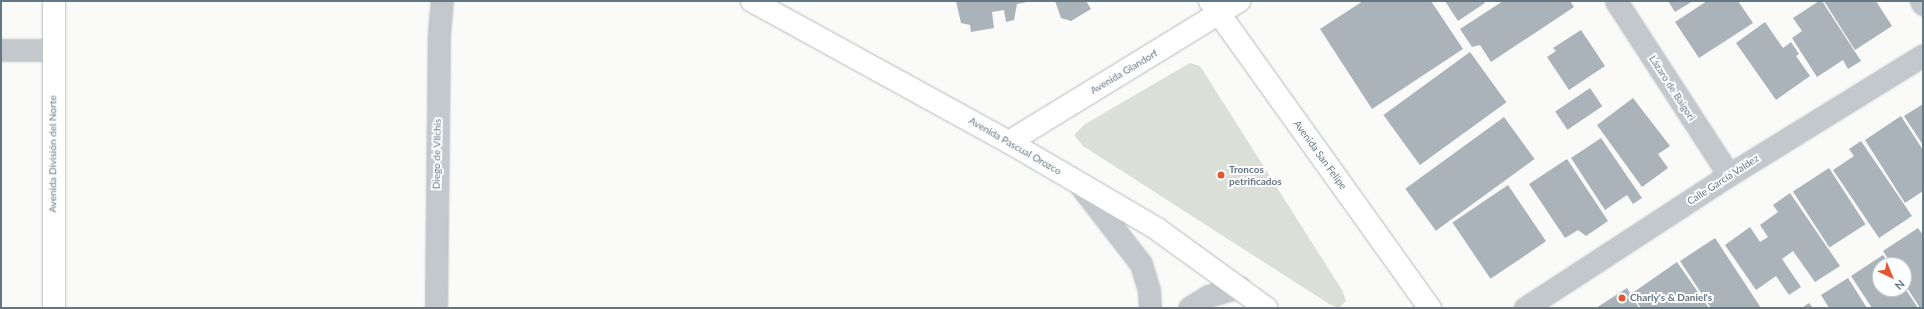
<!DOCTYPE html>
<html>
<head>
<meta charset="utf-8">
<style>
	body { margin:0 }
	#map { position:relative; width:1924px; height:309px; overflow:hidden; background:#fafaf8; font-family:Lato,sans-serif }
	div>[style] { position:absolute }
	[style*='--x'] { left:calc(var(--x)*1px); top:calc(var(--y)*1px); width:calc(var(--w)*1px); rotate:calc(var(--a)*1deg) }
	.green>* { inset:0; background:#dadfd7 }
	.building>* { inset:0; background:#aab3b9; transform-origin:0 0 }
	.roads { filter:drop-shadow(0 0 1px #b3babf) drop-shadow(0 0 1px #b3babf) }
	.minor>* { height:21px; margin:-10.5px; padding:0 10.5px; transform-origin:10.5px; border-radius:10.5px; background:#c3c8cc }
	.secondary>* { height:22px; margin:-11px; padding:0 11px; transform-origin:11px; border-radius:11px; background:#fff }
	.dots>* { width:11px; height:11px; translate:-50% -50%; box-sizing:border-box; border:2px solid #fff; border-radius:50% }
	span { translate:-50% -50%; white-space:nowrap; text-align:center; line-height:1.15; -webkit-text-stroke:4px #fff; paint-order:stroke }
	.street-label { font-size:10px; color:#657683 }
	.poi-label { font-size:10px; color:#657683; font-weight:700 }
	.left { translate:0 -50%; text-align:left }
	.frame { position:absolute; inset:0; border:2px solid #657683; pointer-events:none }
	.north { position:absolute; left:1872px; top:257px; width:40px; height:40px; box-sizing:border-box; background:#fff; border:1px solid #c1c8cd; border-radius:50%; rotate:136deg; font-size:11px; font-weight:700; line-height:16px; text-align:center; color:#657683 }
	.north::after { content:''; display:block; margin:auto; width:14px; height:18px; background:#e4572e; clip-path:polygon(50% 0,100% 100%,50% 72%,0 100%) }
</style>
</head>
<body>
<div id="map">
	<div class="green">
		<i style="clip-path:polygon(1190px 63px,1200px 66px,1342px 290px,1346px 301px,1339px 308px,1329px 304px,1083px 146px,1074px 135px,1085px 124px)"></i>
	</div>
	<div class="building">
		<i style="clip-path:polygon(956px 1px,1027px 1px,1027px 2px,1017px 4px,1014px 20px,1006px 22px,1004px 10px,992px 12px,994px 28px,971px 32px,970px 25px,961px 23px)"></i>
		<i style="clip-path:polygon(1055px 1px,1086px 1px,1091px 9px,1071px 21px,1061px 18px)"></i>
		<i style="clip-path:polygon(1363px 1px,1431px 1px,1463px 49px,1372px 109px,1320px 29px)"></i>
		<i style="clip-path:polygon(1445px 1px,1484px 1px,1485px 3px,1458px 21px)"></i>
		<i style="clip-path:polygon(1503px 1px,1570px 1px,1574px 7px,1491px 62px,1480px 45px,1472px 47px,1460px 29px)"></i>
		<i style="clip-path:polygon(1668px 1px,1693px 1px,1675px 12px)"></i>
		<i style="clip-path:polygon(1707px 1px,1738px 1px,1753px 23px,1699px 58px,1675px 22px)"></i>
		<i style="clip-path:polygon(1819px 1px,1822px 1px,1861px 61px,1848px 69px,1843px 60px,1817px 77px,1792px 38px,1802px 31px,1793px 18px)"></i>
		<i style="clip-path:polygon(1824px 1px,1876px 1px,1892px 26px,1855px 50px)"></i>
		<i style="clip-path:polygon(1765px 22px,1783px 48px,1791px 42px,1799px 54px,1796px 56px,1810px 76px,1776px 100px,1736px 43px)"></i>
		<i style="clip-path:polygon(1581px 30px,1605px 66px,1569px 90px,1547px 57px,1556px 51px,1553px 48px)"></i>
		<i style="left:1470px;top:52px;width:62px;height:107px;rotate:54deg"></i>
		<i style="left:1590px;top:88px;width:22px;height:42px;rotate:56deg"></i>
		<i style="clip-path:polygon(1633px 98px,1670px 146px,1658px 154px,1668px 168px,1642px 187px,1597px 125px)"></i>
		<i style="clip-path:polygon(1923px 104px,1923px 145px,1904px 116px)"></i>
		<i style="clip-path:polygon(1901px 116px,1923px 150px,1923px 191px,1905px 203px,1865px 140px)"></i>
		<i style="left:1504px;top:117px;width:52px;height:122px;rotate:54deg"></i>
		<i style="clip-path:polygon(1601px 138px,1642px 198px,1633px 204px,1627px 195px,1605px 210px,1571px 158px)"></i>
		<i style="clip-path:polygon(1861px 141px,1912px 216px,1879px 238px,1833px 170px,1854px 156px,1849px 149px)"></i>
		<i style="clip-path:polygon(1567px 159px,1608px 221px,1586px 236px,1578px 230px,1565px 238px,1529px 184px)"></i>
		<i style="left:1829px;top:168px;width:67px;height:43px;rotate:57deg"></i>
		<i style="left:1508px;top:185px;width:68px;height:67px;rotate:56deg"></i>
		<i style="clip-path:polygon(1790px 193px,1840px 266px,1815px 282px,1793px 251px,1782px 259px,1801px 287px,1789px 295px,1776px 276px,1756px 290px,1725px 245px,1750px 227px,1760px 242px,1768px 237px,1760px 225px,1778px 212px,1773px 205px)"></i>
		<i style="clip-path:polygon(1918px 228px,1923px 235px,1923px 306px,1920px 308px,1904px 283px,1904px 265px,1892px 265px,1883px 251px)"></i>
		<i style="clip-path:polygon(1715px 238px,1761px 308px,1711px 308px,1680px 261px)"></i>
		<i style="clip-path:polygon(1883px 255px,1890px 265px,1880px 265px,1880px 289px,1904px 289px,1904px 287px,1918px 308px,1872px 308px,1851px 276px)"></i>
		<i style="clip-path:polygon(1677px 262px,1709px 308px,1641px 308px,1631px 294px)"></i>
		<i style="clip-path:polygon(1848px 278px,1867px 308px,1829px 308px,1821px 295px)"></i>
		<i style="clip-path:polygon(1627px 288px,1639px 308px,1596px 308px)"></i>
		<i style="clip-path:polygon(1809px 303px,1813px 308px,1802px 308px)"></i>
	</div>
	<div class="roads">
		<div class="minor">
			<i style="--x:1616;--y:1;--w:207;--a:57"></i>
			<i style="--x:1921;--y:1;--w:4;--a:56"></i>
			<i style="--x:1;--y:50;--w:52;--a:0"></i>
			<i style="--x:1079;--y:184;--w:101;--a:52.2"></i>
			<i style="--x:1141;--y:264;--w:27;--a:73"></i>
			<i style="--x:1149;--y:290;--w:18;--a:87"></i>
			<i style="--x:436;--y:308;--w:275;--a:-89.4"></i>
			<i style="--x:439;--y:33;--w:32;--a:-85"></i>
			<i style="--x:1189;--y:308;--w:22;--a:-32"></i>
			<i style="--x:1208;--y:296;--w:33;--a:-16"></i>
			<i style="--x:1525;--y:308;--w:244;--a:-33.1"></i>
			<i style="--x:1729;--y:175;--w:228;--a:-31.7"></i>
		</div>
		<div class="secondary">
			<i style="--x:54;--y:1;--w:307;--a:90"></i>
			<i style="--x:752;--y:1;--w:293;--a:28.8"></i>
			<i style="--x:1009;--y:142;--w:172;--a:30.4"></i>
			<i style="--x:1157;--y:229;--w:135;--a:35.9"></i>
			<i style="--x:1210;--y:1;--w:378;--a:54.4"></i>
			<i style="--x:1009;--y:142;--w:270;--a:-31.5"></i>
		</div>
	</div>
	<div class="dots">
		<i style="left:1221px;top:175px;background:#e4572e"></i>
		<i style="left:1622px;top:298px;background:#e4572e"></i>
	</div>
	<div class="street-label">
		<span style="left:1124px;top:72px;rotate:-31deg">Avenida Glandorf</span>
		<span style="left:1672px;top:88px;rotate:57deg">Lázaro de Baigori</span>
		<span style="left:1015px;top:146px;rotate:30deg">Avenida Pascual Orozco</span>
		<span style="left:53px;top:154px;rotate:-90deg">Avenida División del Norte</span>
		<span style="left:437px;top:154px;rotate:-89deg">Diego de VIlchis</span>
		<span style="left:1320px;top:155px;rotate:54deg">Avenida San Felipe</span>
		<span style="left:1723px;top:180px;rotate:-33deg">Calle García Valdez</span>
	</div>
	<div class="poi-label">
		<span class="left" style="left:1229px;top:175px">Troncos<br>petrificados</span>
		<span class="left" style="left:1630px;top:298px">Charly's &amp; Daniel's</span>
	</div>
	<div class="frame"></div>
	<div class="north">N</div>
</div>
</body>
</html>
